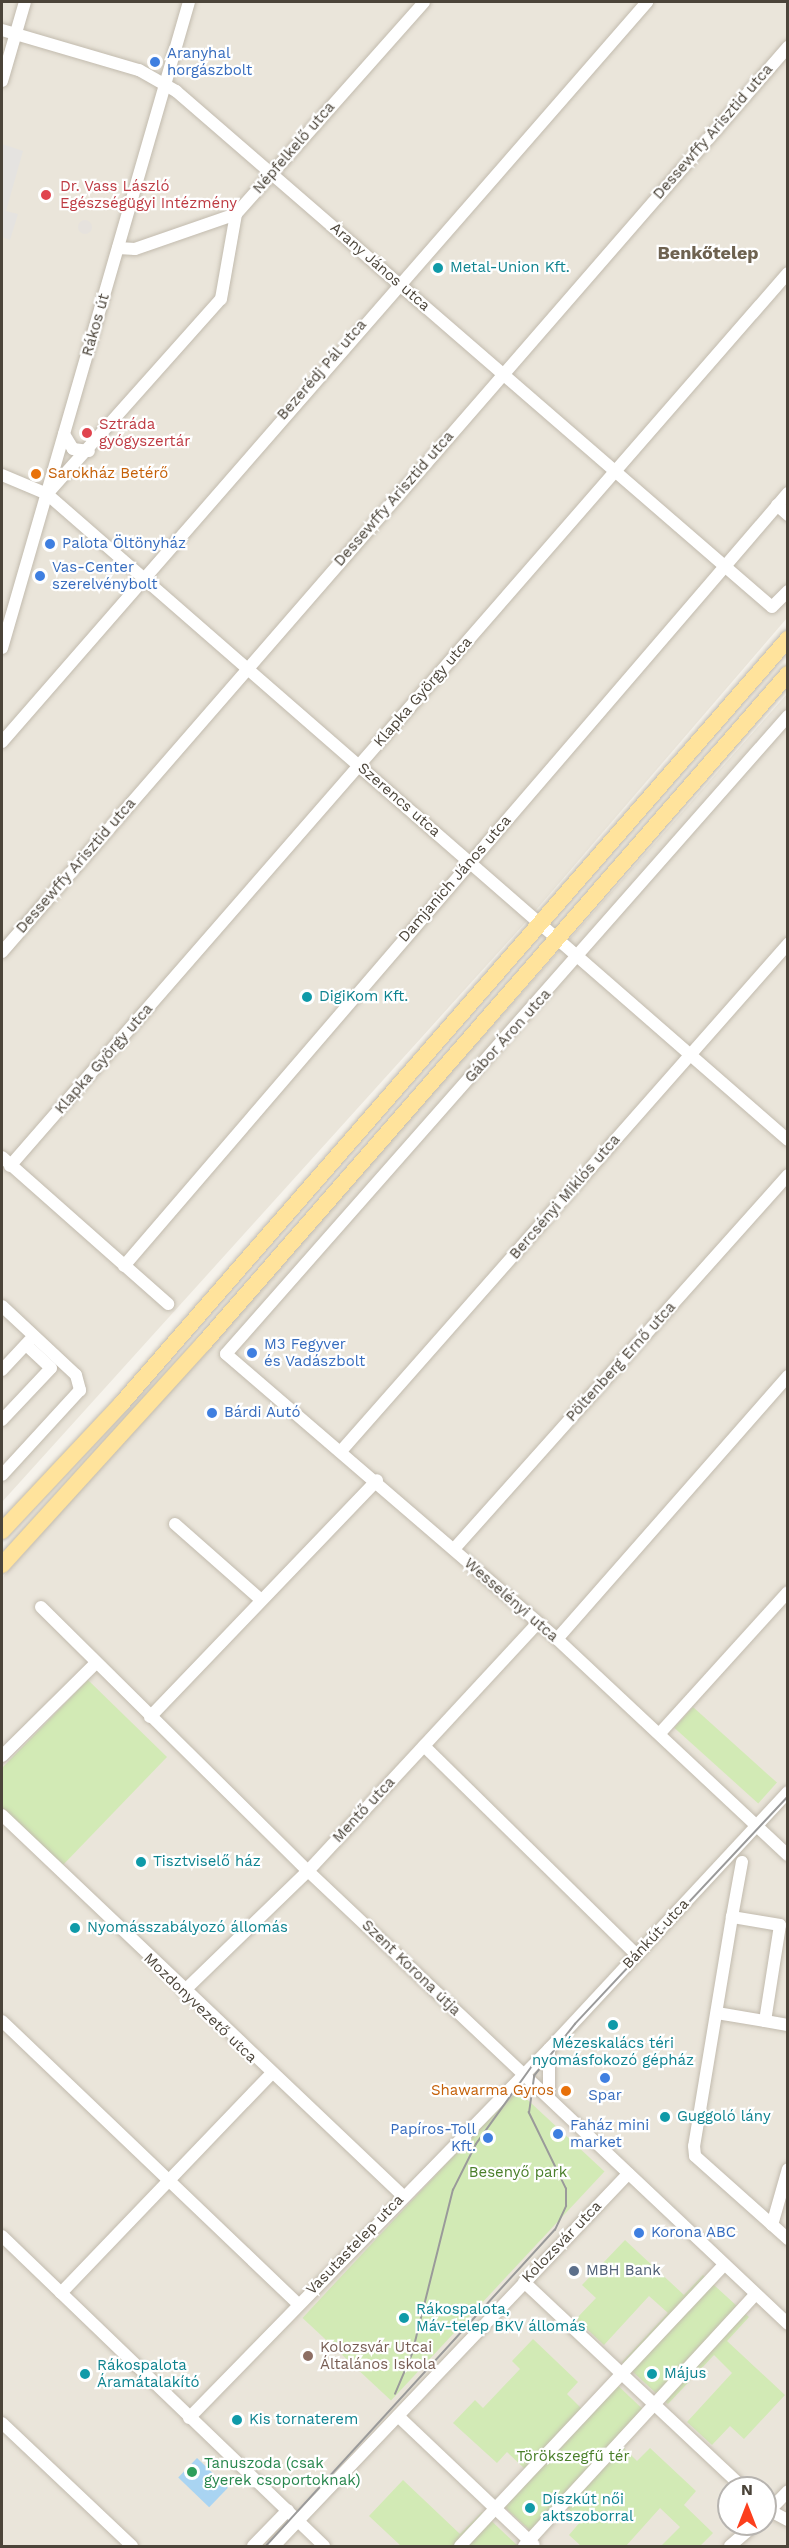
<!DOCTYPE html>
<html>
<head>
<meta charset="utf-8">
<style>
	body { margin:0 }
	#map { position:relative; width:789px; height:2548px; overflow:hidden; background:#f6f3ec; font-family:"Work Sans",sans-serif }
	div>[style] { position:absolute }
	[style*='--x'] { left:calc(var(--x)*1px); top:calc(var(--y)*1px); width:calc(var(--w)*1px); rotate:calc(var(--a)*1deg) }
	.residential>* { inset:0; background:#eae5da }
	.industrial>* { inset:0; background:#e6e2dd }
	.round { border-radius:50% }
	.green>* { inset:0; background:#d2eab5; transform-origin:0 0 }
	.parking>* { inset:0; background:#e5e3e0 }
	.water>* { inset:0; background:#a9d4f2; transform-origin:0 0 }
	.roads { filter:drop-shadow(0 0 2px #c2bbae) drop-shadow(0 0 2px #c2bbae) }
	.minor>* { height:12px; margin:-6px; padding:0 6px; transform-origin:6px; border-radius:6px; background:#fff }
	.major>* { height:16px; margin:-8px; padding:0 8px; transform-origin:8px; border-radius:8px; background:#ffe39c }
	.tram>* { height:1.5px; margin:-0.75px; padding:0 0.75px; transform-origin:0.75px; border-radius:0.75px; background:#9a9a9a }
	.dots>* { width:16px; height:16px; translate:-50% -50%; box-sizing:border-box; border:3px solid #fff; border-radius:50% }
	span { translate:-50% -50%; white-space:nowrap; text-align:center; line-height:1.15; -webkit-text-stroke:4.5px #fff; paint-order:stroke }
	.shop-label { font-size:15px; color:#366cbe }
	.left { translate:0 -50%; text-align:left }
	.right { translate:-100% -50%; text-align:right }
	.street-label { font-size:15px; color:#4b4439 }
	.health-label { font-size:15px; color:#be3a42 }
	.culture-label { font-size:15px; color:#0d838f }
	.food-label { font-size:15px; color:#c56008 }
	.park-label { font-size:15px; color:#4a7f2a }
	.service-label { font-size:15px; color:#4e5e75 }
	.education-label { font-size:15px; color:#785e54 }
	.leisure-label { font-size:15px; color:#27864d }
	.quarter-label { font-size:18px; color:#6e6250; font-weight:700 }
	.frame { position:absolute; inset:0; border:3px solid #4b4439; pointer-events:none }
	.north { position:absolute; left:717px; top:2476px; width:60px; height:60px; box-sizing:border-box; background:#fff; border:2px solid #b7b4b0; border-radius:50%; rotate:0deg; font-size:16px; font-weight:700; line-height:24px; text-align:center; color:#4b4439 }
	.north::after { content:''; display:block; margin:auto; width:21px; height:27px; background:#fc3f1d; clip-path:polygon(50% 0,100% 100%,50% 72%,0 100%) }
</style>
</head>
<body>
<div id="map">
	<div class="residential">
		<i style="clip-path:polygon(2px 2px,787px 2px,787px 618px,524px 924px,2px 1502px)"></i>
		<i style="clip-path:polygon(evenodd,787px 694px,787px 2546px,2px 2546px,2px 1578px,787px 694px,729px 2488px,765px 2488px,765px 2524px,729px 2524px,729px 2488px)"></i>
	</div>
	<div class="industrial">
		<i class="round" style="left:78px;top:220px;width:14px;height:14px"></i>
	</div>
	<div class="green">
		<i style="clip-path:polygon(88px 1680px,167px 1757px,62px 1866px,2px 1808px,2px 1768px)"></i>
		<i style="left:693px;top:1707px;width:113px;height:28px;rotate:42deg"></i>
		<i style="left:516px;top:2089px;width:121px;height:313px;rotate:43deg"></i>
		<i style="clip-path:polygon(625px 2240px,684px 2295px,703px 2275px,749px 2317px,727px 2341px,785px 2395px,744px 2439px,730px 2426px,712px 2445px,687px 2422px,732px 2373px,714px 2355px,668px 2404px,622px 2362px,668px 2313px,649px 2296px,604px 2345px,576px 2319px,596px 2298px,582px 2285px)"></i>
		<i style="clip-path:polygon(533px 2339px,578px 2382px,567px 2394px,582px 2409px,611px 2379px,650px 2416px,622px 2446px,637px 2461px,650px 2448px,696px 2491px,684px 2505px,713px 2533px,700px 2546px,661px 2546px,680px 2527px,660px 2508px,626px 2546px,581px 2546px,569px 2535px,581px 2521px,565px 2506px,536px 2536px,497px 2500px,525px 2469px,507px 2452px,497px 2463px,453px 2423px,475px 2400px,483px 2408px,520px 2369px,512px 2361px)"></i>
		<i style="clip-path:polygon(403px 2480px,460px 2534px,482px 2512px,518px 2546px,401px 2546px,369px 2516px)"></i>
	</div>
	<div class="parking">
		<i style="clip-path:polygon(2px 144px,23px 151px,6px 211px,18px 214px,10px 240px,2px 237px)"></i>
	</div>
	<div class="water">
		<i style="left:197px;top:2458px;width:43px;height:27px;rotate:44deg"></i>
	</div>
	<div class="roads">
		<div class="minor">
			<i style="--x:2;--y:30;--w:143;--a:16.3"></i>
			<i style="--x:139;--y:70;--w:43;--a:29.6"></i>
			<i style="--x:176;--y:91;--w:788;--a:40.89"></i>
			<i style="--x:772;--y:607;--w:23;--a:-45"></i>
			<i style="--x:2;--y:81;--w:82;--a:-73.8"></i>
			<i style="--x:118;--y:248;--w:17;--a:3"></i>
			<i style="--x:135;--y:249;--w:107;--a:-19.1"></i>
			<i style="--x:64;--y:434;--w:17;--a:59"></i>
			<i style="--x:73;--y:449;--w:16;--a:7"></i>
			<i style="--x:2;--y:475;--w:49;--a:22.9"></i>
			<i style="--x:47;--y:494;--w:983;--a:41.08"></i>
			<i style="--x:47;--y:494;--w:261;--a:-48.3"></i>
			<i style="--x:221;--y:299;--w:86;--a:-80"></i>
			<i style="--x:236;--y:214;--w:283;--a:-48.4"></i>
			<i style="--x:777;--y:505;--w:15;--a:42"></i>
			<i style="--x:2;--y:648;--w:673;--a:-73.86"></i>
			<i style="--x:788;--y:716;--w:850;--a:131.38"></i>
			<i style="--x:226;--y:1354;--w:437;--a:40.7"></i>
			<i style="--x:557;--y:1639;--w:316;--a:43.1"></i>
			<i style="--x:2;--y:742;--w:982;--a:-48.92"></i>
			<i style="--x:2;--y:952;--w:1199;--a:-49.03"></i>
			<i style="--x:2;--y:1157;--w:222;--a:41.5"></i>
			<i style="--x:10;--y:1166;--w:1184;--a:-48.94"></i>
			<i style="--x:124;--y:1266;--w:1019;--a:-49.34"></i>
			<i style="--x:2;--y:1306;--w:101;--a:43"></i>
			<i style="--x:76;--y:1375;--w:16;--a:75"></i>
			<i style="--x:80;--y:1390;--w:115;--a:132.5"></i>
			<i style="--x:2;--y:1370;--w:40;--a:-47"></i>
			<i style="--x:2;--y:1420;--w:71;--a:-46.7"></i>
			<i style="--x:51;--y:1368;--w:34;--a:-137"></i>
			<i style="--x:342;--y:1450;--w:675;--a:-48.61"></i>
			<i style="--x:175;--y:1524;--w:113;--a:41.4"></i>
			<i style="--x:454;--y:1549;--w:501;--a:-48.23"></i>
			<i style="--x:41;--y:1607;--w:375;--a:44.7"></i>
			<i style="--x:308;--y:1871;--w:660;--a:43.34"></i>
			<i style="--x:557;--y:1639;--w:350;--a:-48.7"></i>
			<i style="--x:150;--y:1717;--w:328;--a:-46.2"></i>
			<i style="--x:660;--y:1733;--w:190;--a:-47.8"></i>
			<i style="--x:424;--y:1746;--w:298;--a:44.5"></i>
			<i style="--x:2;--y:1756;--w:131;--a:-44.7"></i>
			<i style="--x:2;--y:1815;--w:553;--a:43.53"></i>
			<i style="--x:732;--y:1917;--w:56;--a:-79.7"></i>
			<i style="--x:184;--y:1991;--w:173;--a:-44.1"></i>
			<i style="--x:308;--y:1871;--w:338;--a:-47.2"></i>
			<i style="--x:717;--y:2013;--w:49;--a:9.5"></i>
			<i style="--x:765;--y:2021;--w:97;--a:-81.1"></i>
			<i style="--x:780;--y:1925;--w:49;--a:-170.5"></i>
			<i style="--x:732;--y:1917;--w:232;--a:99.4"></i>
			<i style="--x:694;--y:2146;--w:10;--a:84"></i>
			<i style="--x:695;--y:2156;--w:125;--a:41.7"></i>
			<i style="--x:2;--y:2021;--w:410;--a:43.7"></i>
			<i style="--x:765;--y:2021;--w:23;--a:10"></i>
			<i style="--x:549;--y:2097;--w:48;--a:-90"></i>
			<i style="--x:772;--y:2225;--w:58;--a:-74.1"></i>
			<i style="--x:2;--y:2236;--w:447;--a:43.9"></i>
			<i style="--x:524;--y:2282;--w:301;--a:43.2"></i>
			<i style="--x:61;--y:2293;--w:302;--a:-46.2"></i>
			<i style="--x:398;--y:2416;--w:187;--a:43.5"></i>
			<i style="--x:189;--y:2418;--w:518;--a:-45.7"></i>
			<i style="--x:551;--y:2047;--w:348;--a:-47.1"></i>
			<i style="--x:2;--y:2423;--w:179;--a:43.4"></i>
			<i style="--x:765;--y:2508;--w:26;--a:28"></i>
			<i style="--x:765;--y:2515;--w:33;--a:-46"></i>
			<i style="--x:253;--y:2546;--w:50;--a:-45.8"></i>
			<i style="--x:274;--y:2546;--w:514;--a:-46.42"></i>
			<i style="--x:460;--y:2546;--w:384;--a:-46.8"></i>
			<i style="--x:524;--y:2546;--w:340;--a:-47.4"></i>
			<i style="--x:730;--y:2546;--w:33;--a:-41"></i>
		</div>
		<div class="major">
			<i style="--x:2;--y:1531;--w:175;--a:-46.8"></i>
			<i style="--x:122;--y:1403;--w:1014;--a:-48.92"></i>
			<i style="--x:2;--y:1565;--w:300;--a:-47.7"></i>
			<i style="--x:204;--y:1343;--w:888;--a:-48.88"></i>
		</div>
	</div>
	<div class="tram">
		<i style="--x:395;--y:2394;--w:43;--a:-67"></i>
		<i style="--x:412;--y:2354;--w:169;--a:-76"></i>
		<i style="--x:453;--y:2190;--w:51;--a:-63.4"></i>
		<i style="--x:476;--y:2144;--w:101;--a:-54.3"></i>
		<i style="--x:266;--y:2546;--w:428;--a:-47.6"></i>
		<i style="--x:555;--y:2230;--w:26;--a:-65"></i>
		<i style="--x:566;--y:2206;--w:17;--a:-90"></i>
		<i style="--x:566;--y:2189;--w:85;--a:-116"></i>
		<i style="--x:529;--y:2113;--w:37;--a:-82"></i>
		<i style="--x:534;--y:2076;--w:66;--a:-51.7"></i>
		<i style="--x:575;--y:2024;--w:312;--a:-46.9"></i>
	</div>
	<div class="dots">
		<i style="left:155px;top:62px;background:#3f7fe0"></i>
		<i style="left:46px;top:195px;background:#e0444e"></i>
		<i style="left:438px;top:268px;background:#0f9aa8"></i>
		<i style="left:87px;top:433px;background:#e0444e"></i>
		<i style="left:36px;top:474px;background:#e8710a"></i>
		<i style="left:50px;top:544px;background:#3f7fe0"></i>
		<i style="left:40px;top:576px;background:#3f7fe0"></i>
		<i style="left:307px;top:997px;background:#0f9aa8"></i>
		<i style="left:252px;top:1353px;background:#3f7fe0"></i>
		<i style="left:212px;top:1413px;background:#3f7fe0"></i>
		<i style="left:141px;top:1862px;background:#0f9aa8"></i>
		<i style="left:75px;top:1928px;background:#0f9aa8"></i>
		<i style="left:613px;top:2025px;background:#0f9aa8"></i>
		<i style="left:605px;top:2078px;background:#3f7fe0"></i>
		<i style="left:566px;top:2091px;background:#e8710a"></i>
		<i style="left:665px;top:2117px;background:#0f9aa8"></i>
		<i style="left:558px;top:2134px;background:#3f7fe0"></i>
		<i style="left:488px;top:2138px;background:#3f7fe0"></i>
		<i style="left:639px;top:2233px;background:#3f7fe0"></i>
		<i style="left:574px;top:2271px;background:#5c6f8a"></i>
		<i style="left:404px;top:2318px;background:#0f9aa8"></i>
		<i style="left:308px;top:2356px;background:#8d6e63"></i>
		<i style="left:85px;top:2374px;background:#0f9aa8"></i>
		<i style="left:652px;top:2374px;background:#0f9aa8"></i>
		<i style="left:237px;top:2420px;background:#0f9aa8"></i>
		<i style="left:192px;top:2472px;background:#2e9e5b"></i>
		<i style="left:530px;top:2508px;background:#0f9aa8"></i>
	</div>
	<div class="shop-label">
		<span class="left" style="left:167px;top:62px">Aranyhal<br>horgászbolt</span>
		<span class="left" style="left:62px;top:544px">Palota Öltönyház</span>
		<span class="left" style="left:52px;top:576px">Vas-Center<br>szerelvénybolt</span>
		<span class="left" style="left:264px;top:1353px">M3 Fegyver<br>és Vadászbolt</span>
		<span class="left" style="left:224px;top:1413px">Bárdi Autó</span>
		<span style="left:605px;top:2096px">Spar</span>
		<span class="left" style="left:570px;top:2134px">Faház mini<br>market</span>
		<span class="right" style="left:476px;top:2138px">Papíros-Toll<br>Kft.</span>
		<span class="left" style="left:651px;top:2233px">Korona ABC</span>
	</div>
	<div class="street-label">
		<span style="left:713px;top:132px;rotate:-49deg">Dessewffy Arisztid utca</span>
		<span style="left:294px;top:148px;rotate:-49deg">Népfelkelő utca</span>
		<span style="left:380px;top:267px;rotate:41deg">Arany János utca</span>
		<span style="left:96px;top:325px;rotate:-74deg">Rákos út</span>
		<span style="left:322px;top:370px;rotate:-49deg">Bezerédj Pál utca</span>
		<span style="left:394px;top:499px;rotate:-49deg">Dessewffy Arisztid utca</span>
		<span style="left:423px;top:692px;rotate:-49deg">Klapka György utca</span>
		<span style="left:399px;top:800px;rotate:41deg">Szerencs utca</span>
		<span style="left:76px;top:866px;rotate:-49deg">Dessewffy Arisztid utca</span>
		<span style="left:455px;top:879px;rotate:-49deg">Damjanich János utca</span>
		<span style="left:508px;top:1036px;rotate:-48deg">Gábor Áron utca</span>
		<span style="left:104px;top:1059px;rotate:-49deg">Klapka György utca</span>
		<span style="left:565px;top:1197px;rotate:-49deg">Bercsényi Miklós utca</span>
		<span style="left:621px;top:1362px;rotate:-48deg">Pöltenberg Ernő utca</span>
		<span style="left:511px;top:1600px;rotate:41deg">Wesselényi utca</span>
		<span style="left:364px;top:1810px;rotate:-47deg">Mentő utca</span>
		<span style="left:656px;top:1934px;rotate:-47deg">Bánkút utca</span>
		<span style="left:411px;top:1968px;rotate:44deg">Szent Korona útja</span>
		<span style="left:200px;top:2008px;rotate:44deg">Mozdonyvezető utca</span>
		<span style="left:562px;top:2242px;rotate:-46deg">Kolozsvár utca</span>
		<span style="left:355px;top:2245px;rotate:-46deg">Vasutastelep utca</span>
	</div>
	<div class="health-label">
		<span class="left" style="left:60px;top:195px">Dr. Vass László<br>Egészségügyi Intézmény</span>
		<span class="left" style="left:99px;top:433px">Sztráda<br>gyógyszertár</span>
	</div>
	<div class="culture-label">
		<span class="left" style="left:450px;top:268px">Metal-Union Kft.</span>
		<span class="left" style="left:319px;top:997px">DigiKom Kft.</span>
		<span class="left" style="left:153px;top:1862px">Tisztviselő ház</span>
		<span class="left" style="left:87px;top:1928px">Nyomásszabályozó állomás</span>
		<span style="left:613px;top:2052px">Mézeskalács téri<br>nyomásfokozó gépház</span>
		<span class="left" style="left:677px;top:2117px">Guggoló lány</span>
		<span class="left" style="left:416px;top:2318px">Rákospalota,<br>Máv-telep BKV állomás</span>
		<span class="left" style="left:97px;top:2374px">Rákospalota<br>Áramátalakító</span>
		<span class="left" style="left:664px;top:2374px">Május</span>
		<span class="left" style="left:249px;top:2420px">Kis tornaterem</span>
		<span class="left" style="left:542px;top:2508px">Díszkút női<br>aktszoborral</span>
	</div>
	<div class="food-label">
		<span class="left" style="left:48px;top:474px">Sarokház Betérő</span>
		<span class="right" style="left:554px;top:2091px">Shawarma Gyros</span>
	</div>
	<div class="park-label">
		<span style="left:518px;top:2173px">Besenyő park</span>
		<span style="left:573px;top:2457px">Törökszegfű tér</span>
	</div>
	<div class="service-label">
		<span class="left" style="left:586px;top:2271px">MBH Bank</span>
	</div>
	<div class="education-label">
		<span class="left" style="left:320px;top:2356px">Kolozsvár Utcai<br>Általános Iskola</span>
	</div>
	<div class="leisure-label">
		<span class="left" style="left:204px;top:2472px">Tanuszoda (csak<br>gyerek csoportoknak)</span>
	</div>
	<div class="quarter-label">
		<span style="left:708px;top:253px">Benkőtelep</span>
	</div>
	<div class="frame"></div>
	<div class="north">N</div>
</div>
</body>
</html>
